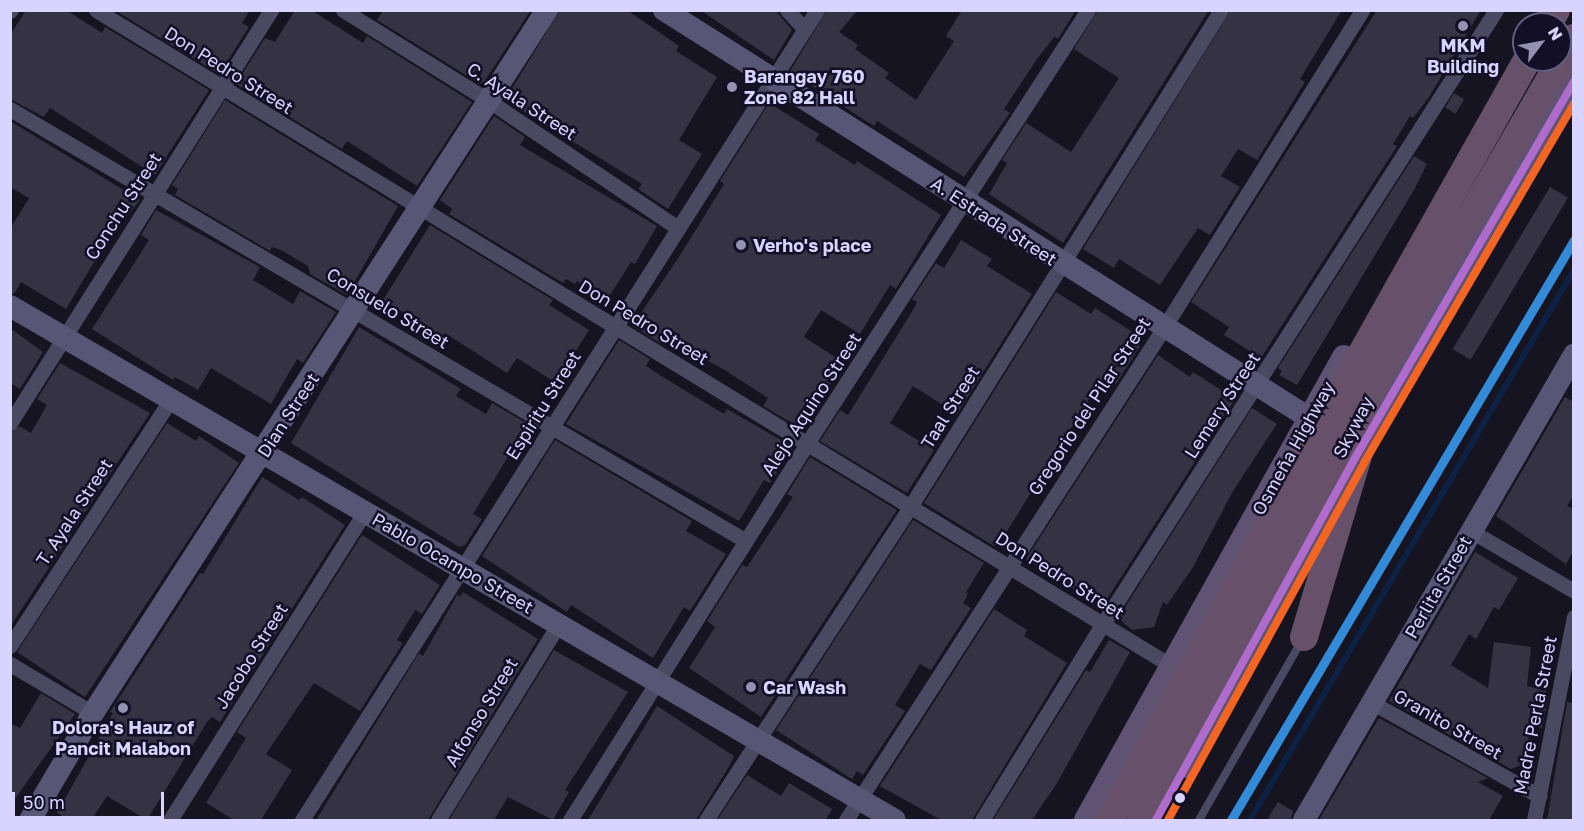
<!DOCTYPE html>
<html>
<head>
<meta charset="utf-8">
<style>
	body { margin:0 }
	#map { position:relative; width:1584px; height:831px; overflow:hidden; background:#161421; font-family:"Golos Text",sans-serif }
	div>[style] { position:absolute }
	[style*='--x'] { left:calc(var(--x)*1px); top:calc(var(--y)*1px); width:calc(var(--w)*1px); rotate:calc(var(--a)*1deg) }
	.stream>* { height:6px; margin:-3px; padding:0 3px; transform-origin:3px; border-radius:3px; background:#0d2144 }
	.building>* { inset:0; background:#343243; transform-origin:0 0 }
	.lane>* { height:8px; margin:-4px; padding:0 4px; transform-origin:4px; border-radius:4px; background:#4a4962 }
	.street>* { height:15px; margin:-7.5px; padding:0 7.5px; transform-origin:7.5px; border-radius:7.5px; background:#4a4962 }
	.secondary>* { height:22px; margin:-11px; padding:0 11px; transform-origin:11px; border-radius:11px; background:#575674 }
	.primary>* { height:24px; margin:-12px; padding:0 12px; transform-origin:12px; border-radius:12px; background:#5e5373 }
	.highway>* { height:28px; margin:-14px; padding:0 14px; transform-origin:14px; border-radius:14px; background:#67516a }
	.bus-1>* { height:8px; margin:-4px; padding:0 4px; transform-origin:4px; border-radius:4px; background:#b06ccc }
	.bus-2>* { height:8px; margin:-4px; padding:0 4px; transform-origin:4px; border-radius:4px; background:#f26522 }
	.rail-1>* { height:9px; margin:-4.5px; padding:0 4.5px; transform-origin:4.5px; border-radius:4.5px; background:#338bd7 }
	.dots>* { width:16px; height:16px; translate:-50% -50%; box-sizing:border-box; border:3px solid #130f26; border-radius:50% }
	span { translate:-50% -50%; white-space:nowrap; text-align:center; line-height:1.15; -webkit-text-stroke:5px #130f26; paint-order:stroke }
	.poi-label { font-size:18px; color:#d9d4ff; font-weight:700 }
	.left { translate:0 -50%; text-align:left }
	.street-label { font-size:18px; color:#d9d4ff }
	.frame { position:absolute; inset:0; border:12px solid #d9d4ff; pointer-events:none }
	.north { position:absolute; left:1512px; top:12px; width:60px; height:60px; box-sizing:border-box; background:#130f26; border:2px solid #625e7d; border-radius:50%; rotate:58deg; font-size:16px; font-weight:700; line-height:24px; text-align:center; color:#d9d4ff }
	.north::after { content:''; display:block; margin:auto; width:21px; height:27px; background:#9591b1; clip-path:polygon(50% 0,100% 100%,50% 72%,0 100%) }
	.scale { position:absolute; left:12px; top:792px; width:152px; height:27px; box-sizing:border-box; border:3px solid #d9d4ff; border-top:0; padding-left:8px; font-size:18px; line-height:21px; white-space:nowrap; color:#d9d4ff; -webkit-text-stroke:4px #130f26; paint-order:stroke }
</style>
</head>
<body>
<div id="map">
	<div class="stream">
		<i style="--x:1250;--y:820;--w:638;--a:-59.5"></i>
	</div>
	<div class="building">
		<i style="clip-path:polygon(26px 10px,66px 10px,102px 33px,105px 27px,209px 90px,155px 175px,50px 108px,44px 117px,10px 99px,10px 35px)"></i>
		<i style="clip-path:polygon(250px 10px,242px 23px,249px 27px,219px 74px,116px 11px)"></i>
		<i style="clip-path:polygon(295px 10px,311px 10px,363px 43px,367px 36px,472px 102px,417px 186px,347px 141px,342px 149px,236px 84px,265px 38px,275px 42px)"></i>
		<i style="clip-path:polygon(383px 10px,531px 10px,482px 85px,377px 20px)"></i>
		<i style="clip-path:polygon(560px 10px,627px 10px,679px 46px,676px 51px,717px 77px,679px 140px,702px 154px,668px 209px,638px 189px,642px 184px,505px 100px)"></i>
		<i style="clip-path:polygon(700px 10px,775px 10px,792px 30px,774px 60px)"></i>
		<i style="clip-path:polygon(827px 10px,858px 10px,839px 32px,858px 45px,855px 49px,889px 73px,885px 78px,916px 100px,954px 41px,946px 36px,962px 10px,1076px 10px,1058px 39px,1054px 37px,1037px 59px,1004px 109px,1010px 113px,964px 177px,877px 121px,874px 126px,858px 116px,790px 71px)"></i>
		<i style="clip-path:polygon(1098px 10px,1209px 10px,1063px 243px,989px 194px,1007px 163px,1002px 160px,1026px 123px,1071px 152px,1119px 78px,1074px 49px)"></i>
		<i style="clip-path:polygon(1231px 10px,1342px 10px,1300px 79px,1305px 82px,1257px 160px,1238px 149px,1221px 176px,1240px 187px,1210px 235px,1198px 228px,1160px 285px,1119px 259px,1114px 268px,1083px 249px)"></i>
		<i style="clip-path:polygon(1377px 10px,1481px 10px,1429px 97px,1413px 118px,1410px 116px,1393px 144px,1397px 146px,1261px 358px,1224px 335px,1229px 327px,1191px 302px)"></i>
		<i style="left:1454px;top:93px;width:12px;height:17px;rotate:31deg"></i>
		<i style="clip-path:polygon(225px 100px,398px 206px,347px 295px,310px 274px,308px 266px,281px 250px,272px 247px,270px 251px,175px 195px,178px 189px,172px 185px)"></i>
		<i style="clip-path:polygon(769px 103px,819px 134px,815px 140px,855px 165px,857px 161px,941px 215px,896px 289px,890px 285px,860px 334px,821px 310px,804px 337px,843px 362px,804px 430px,763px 406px,768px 398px,723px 369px,664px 337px,660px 343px,632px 326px,679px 257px,724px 184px,720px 181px)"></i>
		<i style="clip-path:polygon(494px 116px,525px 137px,520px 145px,657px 226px,635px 264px,631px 262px,607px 300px,577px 281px,575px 284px,566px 279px,563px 283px,449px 214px,452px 209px,440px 200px)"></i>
		<i style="clip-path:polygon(10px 121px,140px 200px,103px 247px,66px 309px,21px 282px,14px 294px,10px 293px,10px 229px,29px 198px,10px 187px)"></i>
		<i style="clip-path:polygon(1414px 156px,1427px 164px,1414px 190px,1297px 385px,1279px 375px,1282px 371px,1278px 368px)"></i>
		<i style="left:1550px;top:187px;width:21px;height:189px;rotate:31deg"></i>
		<i style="clip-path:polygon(156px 210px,260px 267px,253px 280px,293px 304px,300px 291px,336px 312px,303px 363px,297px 359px,271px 404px,211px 368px,198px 390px,175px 377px,173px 380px,92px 329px,149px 240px,141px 235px)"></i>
		<i style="clip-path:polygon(430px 225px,553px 300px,549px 305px,589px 330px,556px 383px,517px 358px,507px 373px,445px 333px,443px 337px,383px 300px)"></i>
		<i style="clip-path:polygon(961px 240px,992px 259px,987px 266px,1032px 294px,957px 414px,913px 386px,890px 423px,934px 450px,907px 493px,820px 441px,840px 410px,848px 415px,913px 310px,917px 302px,912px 299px,936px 263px,944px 268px)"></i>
		<i style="clip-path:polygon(1056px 292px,1091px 314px,1095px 308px,1134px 333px,1130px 340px,1140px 346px,1116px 384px,1105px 377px,1088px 401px,999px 544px,994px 546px,924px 503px)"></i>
		<i style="clip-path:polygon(359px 327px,461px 389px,456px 396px,486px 414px,492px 403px,528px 424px,473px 514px,482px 519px,465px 545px,459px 547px,291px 443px)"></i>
		<i style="clip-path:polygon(10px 328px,43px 352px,20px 389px,10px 383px)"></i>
		<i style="clip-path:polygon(619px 340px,650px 359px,646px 366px,671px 382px,724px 414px,727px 409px,793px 447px,770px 483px,764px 480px,739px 521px,566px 424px)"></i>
		<i style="clip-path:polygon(1158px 355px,1190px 377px,1193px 372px,1235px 399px,1102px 607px,1026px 559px)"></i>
		<i style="clip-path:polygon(60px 363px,150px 413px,10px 627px,10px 433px,19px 426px,31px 433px,47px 405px,37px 399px)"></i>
		<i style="clip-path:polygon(1565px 397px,1574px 402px,1574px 495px,1567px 506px,1574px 509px,1574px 550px,1566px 564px,1496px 516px)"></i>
		<i style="clip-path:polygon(1252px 408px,1277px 424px,1233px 491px,1193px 567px,1167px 605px,1163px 602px,1154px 627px,1132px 630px,1118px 618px)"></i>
		<i style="clip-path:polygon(167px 423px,196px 441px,199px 436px,239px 463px,85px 697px,17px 652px)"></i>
		<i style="clip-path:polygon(555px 440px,692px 521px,686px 531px,726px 554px,690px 611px,684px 607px,653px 658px,571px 605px,567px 612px,482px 556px)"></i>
		<i style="clip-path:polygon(810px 457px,897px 510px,761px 717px,689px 668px,715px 627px,707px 621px,742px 565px,747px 567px,773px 528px,793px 497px,787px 494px)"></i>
		<i style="clip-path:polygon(262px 477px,299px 500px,302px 497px,345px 525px,220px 722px,212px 717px,207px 722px,147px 820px,107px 796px,91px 820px,70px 820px,57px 813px,113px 713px,110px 712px,200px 573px,203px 574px)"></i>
		<i style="clip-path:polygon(913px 520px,984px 563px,966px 592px,968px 594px,963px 603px,971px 608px,931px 670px,920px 664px,895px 705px,905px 711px,863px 775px,857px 771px,852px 779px,776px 730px)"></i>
		<i style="clip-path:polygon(362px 535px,440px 585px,422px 614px,415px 610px,397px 640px,403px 643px,360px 711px,314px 683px,266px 754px,292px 770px,261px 820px,234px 820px,206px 803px,246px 738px,237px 732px)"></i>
		<i style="clip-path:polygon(1475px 552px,1518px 578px,1499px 610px,1494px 607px,1476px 639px,1469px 634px,1451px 665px,1488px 688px,1494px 642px,1531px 647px,1527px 686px,1546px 690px,1545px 697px,1548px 697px,1542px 728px,1531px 725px,1524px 764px,1511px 769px,1389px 701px)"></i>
		<i style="clip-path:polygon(463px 592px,538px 639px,428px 820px,316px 820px,419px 653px,423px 656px,457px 595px,460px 597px)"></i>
		<i style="clip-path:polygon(994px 609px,1027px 630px,1024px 636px,1067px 663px,972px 820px,941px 820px,880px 786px)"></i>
		<i style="clip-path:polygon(1109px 640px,1130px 652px,1057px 783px,1032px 820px,993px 820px,1086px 670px,1090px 672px)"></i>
		<i style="clip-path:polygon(554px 650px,628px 692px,565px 790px,569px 792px,553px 820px,508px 797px,494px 820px,449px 820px)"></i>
		<i style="clip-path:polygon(41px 693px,75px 714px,10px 806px,10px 723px,20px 728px)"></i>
		<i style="clip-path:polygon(1567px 702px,1574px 703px,1574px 820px,1547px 820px)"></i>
		<i style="clip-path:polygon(657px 706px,734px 756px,730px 765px,696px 820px,588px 820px)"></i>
		<i style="clip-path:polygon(1379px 718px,1488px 778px,1478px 782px,1503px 796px,1489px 820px,1319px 820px)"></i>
		<i style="clip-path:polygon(747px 775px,781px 796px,789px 783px,832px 809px,826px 820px,717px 820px)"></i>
		<i style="clip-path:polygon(1278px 802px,1293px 811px,1291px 820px,1267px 820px)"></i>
	</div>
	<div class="lane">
		<i style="--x:1199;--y:820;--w:205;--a:-60.2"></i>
	</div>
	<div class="street">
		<i style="--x:96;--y:10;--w:1262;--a:31.38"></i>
		<i style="--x:343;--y:10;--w:172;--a:31.9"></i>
		<i style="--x:489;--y:101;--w:228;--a:33.9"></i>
		<i style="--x:787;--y:10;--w:26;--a:47"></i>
		<i style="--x:10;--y:11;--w:1;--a:-45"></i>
		<i style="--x:10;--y:109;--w:853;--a:30.41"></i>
		<i style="--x:10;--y:423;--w:489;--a:-57.7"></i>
		<i style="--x:1471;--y:531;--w:119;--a:30.2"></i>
		<i style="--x:10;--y:646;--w:295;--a:-56.9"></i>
		<i style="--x:10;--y:664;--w:96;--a:30.6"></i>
		<i style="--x:1371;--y:702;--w:193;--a:29.2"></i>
		<i style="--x:170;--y:820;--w:365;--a:-57.7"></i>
		<i style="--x:302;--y:820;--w:960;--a:-57.55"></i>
		<i style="--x:438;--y:820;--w:229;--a:-58.4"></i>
		<i style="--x:570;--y:820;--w:443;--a:-57.8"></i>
		<i style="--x:806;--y:445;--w:518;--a:-57.05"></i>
		<i style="--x:706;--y:820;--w:374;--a:-56.9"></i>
		<i style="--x:910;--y:507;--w:586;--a:-57.96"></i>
		<i style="--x:846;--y:820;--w:584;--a:-57.15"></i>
		<i style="--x:1163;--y:329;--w:376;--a:-58"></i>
		<i style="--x:982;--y:820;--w:229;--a:-58.4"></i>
		<i style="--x:1102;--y:625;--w:730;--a:-57.35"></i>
		<i style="--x:1534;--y:820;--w:207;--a:-78.9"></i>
	</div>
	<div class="secondary">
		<i style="--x:664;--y:10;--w:782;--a:32.31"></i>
		<i style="--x:10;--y:306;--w:1023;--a:30.15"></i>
		<i style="--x:30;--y:820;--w:124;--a:-59.5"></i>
		<i style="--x:93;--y:713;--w:837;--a:-57.15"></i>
		<i style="--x:1304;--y:820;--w:538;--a:-59.86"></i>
	</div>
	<div class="primary">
		<i style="--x:1361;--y:448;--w:424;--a:-59.9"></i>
		<i style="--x:1186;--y:766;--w:325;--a:-61.2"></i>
		<i style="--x:1086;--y:820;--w:530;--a:-60.87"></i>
	</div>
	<div class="highway">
		<i style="--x:1548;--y:24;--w:16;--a:-60"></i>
		<i style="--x:1304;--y:637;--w:217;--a:-73.4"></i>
		<i style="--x:1110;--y:820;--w:515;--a:-61.69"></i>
		<i style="--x:1354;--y:367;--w:352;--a:-60.6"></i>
		<i style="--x:1141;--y:820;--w:517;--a:-61.85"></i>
		<i style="--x:1385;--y:364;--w:377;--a:-59.9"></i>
	</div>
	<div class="bus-1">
		<i style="--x:1156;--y:820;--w:413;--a:-61.2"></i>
		<i style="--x:1355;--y:458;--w:435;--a:-59.8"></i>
	</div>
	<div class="bus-2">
		<i style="--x:1168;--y:820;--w:407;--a:-61.2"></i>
		<i style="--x:1364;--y:463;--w:417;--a:-59.7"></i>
	</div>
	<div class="rail-1">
		<i style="--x:1231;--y:820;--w:674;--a:-59.4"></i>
	</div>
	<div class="dots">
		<i style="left:1463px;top:26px;background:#9591b1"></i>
		<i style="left:732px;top:87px;background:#9591b1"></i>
		<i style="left:741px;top:245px;background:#9591b1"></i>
		<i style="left:751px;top:687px;background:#9591b1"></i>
		<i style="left:123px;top:708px;background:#9591b1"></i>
		<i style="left:1180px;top:798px;background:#d9d4ff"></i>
	</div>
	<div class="poi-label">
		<span style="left:1463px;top:56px">MKM<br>Building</span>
		<span class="left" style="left:744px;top:87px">Barangay 760<br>Zone 82 Hall</span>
		<span class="left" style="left:753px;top:245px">Verho's place</span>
		<span class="left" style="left:763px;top:687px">Car Wash</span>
		<span style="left:123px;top:738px">Dolora's Hauz of<br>Pancit Malabon</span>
	</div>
	<div class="street-label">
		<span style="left:229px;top:70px;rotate:32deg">Don Pedro Street</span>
		<span style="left:522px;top:101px;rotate:33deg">C. Ayala Street</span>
		<span style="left:123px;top:206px;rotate:-57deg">Conchu Street</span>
		<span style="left:994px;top:221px;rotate:33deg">A. Estrada Street</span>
		<span style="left:388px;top:308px;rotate:31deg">Consuelo Street</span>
		<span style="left:644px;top:322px;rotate:31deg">Don Pedro Street</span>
		<span style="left:811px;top:404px;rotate:-57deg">Alejo Aquino Street</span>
		<span style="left:543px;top:405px;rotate:-58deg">Espiritu Street</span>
		<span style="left:1222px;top:405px;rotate:-57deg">Lemery Street</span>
		<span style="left:1089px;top:406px;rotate:-57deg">Gregorio del Pilar Street</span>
		<span style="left:950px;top:407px;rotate:-58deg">Taal Street</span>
		<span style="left:288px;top:415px;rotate:-57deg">Dian Street</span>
		<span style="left:1353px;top:427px;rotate:-63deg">Skyway</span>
		<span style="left:1293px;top:448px;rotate:-61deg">Osmeña Highway</span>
		<span style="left:74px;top:512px;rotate:-57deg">T. Ayala Street</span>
		<span style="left:453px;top:563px;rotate:30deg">Pablo Ocampo Street</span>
		<span style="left:1060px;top:575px;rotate:32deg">Don Pedro Street</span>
		<span style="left:1438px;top:587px;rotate:-60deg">Perlita Street</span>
		<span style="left:251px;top:656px;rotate:-58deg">Jacobo Street</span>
		<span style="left:481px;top:712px;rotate:-59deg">Alfonso Street</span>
		<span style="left:1535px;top:715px;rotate:-79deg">Madre Perla Street</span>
		<span style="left:1448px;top:724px;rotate:30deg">Granito Street</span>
	</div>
	<div class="frame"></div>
	<div class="north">N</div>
	<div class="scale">50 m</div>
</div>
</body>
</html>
